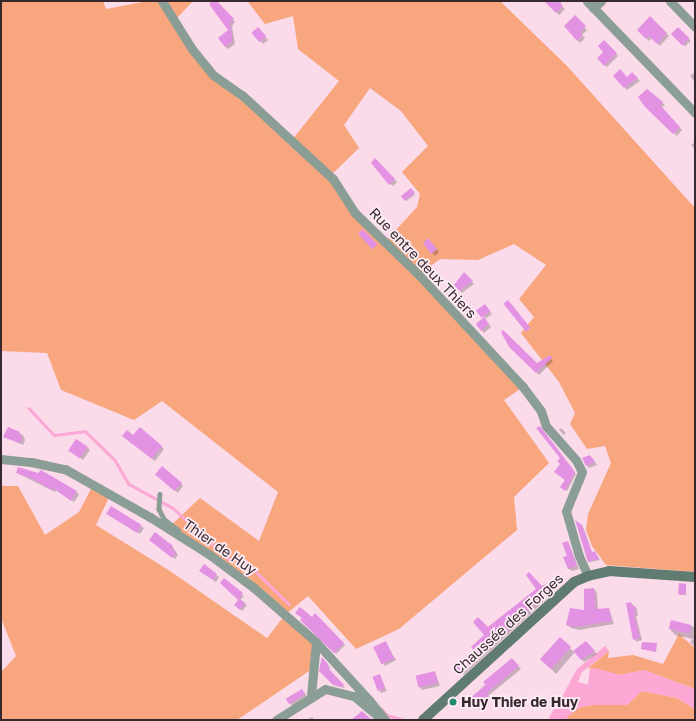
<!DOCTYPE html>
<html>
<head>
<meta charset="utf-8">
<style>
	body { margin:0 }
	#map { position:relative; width:696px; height:721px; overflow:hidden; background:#fbdaea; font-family:"Golos Text",sans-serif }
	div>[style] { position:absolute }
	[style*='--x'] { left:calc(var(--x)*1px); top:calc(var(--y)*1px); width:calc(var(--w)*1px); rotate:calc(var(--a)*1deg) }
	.green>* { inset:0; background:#f8a67e }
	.water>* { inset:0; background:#fca7d4 }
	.shadow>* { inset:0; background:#0003; transform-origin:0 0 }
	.stream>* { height:2.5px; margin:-1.25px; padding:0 1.25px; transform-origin:1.25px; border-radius:1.25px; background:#fca7d4 }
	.river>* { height:16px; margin:-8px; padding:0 8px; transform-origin:8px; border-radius:8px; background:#fca7d4 }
	.building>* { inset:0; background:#e391e2; transform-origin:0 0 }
	.service>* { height:4.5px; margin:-2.25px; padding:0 2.25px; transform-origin:2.25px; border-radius:2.25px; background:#8b9e95 }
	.minor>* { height:9px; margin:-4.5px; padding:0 4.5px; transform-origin:4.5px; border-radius:4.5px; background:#8b9e95 }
	.secondary>* { height:10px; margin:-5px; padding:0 5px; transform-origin:5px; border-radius:5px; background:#607b70 }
	.dots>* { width:11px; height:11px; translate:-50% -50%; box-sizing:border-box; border:2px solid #fdecf4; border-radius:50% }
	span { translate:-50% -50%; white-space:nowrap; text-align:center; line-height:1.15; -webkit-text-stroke:3.5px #fdecf4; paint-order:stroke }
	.street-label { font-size:14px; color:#372830 }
	.poi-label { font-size:14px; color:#372830; font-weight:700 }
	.left { translate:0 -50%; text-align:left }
	.frame { position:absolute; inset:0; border:2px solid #372830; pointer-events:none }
</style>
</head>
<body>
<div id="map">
	<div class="green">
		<i style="clip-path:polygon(evenodd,1px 1px,103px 1px,106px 9px,148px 1px,193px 1px,174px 21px,213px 75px,292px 140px,339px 81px,298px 49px,293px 16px,265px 24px,248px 2px,500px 1px,567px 66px,695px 208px,695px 572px,606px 565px,592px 546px,586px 530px,588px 514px,611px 463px,605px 446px,587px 449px,570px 424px,575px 413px,559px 382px,521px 333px,534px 317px,519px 299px,546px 265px,514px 244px,478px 260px,440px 259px,419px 275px,523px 387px,504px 400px,549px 463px,514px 497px,517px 530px,399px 629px,356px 649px,308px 596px,285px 615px,316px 642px,315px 667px,237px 720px,1px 720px,1px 672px,16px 656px,1px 618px,1px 486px,18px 486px,45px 535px,79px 512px,93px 485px,110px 495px,96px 525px,170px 571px,267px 638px,285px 615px,168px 528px,200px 498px,259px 541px,278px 492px,162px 401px,134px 420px,61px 390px,47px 353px,1px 351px,1px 1px,370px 88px,401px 111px,428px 146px,402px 172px,420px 194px,417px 207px,385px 242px,330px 176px,359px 148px,344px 125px,370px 88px)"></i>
		<i style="clip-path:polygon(679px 634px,695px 648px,695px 689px,644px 670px,620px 675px,588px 668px,609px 651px,608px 658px,633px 655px,663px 664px)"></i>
		<i style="clip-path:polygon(642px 691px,677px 698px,695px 709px,695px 720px,555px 720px,562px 711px,592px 705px,627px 705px)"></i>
	</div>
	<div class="water">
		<i style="clip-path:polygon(605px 646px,609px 651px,582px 672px,578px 682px,588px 685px,590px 669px,595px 668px,620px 675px,644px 670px,695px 689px,695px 709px,677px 698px,642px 691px,627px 705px,592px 705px,562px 711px,556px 708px,577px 669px)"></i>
	</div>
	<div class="shadow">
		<i style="clip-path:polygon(214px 1px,235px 22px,232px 26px,235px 44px,228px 49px,225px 46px,230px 30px)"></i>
		<i style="clip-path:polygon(545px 1px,562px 1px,560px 5px,565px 9px,559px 15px)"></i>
		<i style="clip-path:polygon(575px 17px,587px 30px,582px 35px,585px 38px,580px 43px,565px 26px)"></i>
		<i style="clip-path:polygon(650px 17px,669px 36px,660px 46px,652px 38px,649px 41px,638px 30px)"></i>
		<i style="left:678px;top:28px;width:18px;height:8px;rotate:45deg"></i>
		<i style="clip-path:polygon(261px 31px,268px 40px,263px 44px,253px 33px)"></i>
		<i style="clip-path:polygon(604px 41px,618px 56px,607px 67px,598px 58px,605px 52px)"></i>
		<i style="clip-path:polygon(695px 72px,695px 82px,690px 76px)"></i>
		<i style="clip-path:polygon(632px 73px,640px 81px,627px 90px,614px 76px,627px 78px)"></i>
		<i style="clip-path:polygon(647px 90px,665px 105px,661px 108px,682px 130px,677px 136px,646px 107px)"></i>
		<i style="clip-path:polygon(695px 142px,695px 149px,691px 145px)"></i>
		<i style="clip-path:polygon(375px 160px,397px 182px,393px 186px,390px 184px)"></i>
		<i style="clip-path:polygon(411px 189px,415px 195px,406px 201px,402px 196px)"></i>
		<i style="clip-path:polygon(431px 242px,439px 252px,435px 256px,424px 243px)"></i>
		<i style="clip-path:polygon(464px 273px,474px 284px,462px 293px,455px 285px)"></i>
		<i style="clip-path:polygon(487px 308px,492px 314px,485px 319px,491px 327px,484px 333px,477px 324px,485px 318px,483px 316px)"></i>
		<i style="clip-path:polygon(510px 346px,537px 365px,549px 357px,553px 361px,539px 375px)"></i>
		<i style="clip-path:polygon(541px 428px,576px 474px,567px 491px,562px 488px,566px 480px,562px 458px)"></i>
		<i style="left:561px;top:428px;width:7px;height:3px;rotate:45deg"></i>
		<i style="clip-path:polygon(8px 429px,23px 435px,25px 440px,23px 445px,4px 437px)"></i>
		<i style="clip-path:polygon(134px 437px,161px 446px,164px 449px,155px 461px,126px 439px)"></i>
		<i style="clip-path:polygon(87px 447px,90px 450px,83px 460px,72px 452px)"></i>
		<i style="clip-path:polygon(593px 459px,597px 465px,589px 468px,587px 466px)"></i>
		<i style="clip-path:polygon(41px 471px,77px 492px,79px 495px,74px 502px,56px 490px,55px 492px,17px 473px,38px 475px)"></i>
		<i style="clip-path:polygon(159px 477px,181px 483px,183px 486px,178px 493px)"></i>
		<i style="clip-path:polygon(110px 516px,141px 526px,144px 528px,140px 534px)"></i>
		<i style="clip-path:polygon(577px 523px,583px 527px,592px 553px,595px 552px,600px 560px,589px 562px)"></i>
		<i style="clip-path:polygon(153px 542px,172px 546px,178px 555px,175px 559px)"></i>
		<i style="clip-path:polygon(568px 542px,579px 569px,572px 571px,569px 569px)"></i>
		<i style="clip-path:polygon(203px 573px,216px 575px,219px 577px,216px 582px)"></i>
		<i style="clip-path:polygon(221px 583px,244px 596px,240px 600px,247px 605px,242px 611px,237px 606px,239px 600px)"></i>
		<i style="clip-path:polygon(547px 584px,554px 592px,464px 675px,455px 665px,462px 663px,476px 651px,488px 628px)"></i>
		<i style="clip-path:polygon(686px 585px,686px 595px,680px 595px,679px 594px)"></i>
		<i style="clip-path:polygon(594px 589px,597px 593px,598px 610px,609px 609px,614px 624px,579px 630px,571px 628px,567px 625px,585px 611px)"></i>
		<i style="clip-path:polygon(631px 603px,637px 609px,638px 616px,636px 616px,642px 640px,636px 642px,627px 604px)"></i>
		<i style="clip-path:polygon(297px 612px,312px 618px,316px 615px,345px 645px,336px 654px)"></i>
		<i style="clip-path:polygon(672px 622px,695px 627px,695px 647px,690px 642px,693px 639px,675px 635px,670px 629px)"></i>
		<i style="clip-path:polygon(560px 639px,574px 652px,588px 645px,597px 654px,584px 662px,575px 652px,556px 674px,542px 660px)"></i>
		<i style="clip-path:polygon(385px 643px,396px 660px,385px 666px,383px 663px)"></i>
		<i style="clip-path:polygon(322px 659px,330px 667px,329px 671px,345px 688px,336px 686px,320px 670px)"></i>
		<i style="clip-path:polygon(512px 659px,521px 669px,488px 696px,491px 698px,480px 710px,470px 699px)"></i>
		<i style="clip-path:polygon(435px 672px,440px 686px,422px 690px,420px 687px)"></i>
		<i style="clip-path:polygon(379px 675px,387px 691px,381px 693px,379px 690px)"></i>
		<i style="clip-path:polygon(304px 692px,307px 697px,292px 706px,287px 699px)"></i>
		<i style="clip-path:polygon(312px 717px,315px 720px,306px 720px)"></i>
	</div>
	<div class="stream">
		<i style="--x:29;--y:408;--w:37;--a:47"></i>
		<i style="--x:54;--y:435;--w:31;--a:-7"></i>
		<i style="--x:85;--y:431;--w:42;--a:44"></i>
		<i style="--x:115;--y:460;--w:28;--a:60"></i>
		<i style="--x:129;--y:484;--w:50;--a:28.6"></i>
		<i style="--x:173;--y:508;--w:77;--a:42.4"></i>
		<i style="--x:230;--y:560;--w:14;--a:0"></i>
		<i style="--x:244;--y:560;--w:63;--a:44.4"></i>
		<i style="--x:382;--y:709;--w:8;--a:50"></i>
		<i style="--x:387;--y:715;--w:19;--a:16"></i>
	</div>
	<div class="river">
		<i style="--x:557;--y:720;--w:10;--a:-61"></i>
		<i style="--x:562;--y:711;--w:21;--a:-37"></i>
	</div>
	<div class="building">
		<i style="clip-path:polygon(212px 1px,217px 1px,234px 19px,230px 23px,233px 41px,225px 47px,218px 38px,228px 30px,209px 4px)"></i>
		<i style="clip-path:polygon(544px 1px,558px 1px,563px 6px,556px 13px)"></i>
		<i style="clip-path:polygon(575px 15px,586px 26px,580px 32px,583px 35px,577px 41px,564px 26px)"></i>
		<i style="clip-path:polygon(650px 16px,667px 33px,657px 44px,649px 36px,646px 39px,637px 30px)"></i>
		<i style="left:258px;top:27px;width:12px;height:9px;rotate:48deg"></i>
		<i style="left:678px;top:27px;width:16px;height:10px;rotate:45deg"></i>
		<i style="clip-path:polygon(604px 40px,617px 53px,604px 66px,597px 58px,603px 52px,598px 46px)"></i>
		<i style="clip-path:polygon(620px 69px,627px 77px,632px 72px,638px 78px,624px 88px,613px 76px)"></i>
		<i style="clip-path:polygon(647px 89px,663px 102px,660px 105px,680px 127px,673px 134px,645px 107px,638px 97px)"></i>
		<i style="clip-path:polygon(375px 158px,395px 179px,389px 185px,371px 163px)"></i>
		<i style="left:411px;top:188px;width:6px;height:13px;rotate:51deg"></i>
		<i style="left:363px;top:229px;width:21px;height:7px;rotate:47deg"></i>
		<i style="clip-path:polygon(428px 238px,437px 249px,431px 254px,423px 243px)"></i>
		<i style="clip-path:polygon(464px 272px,473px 281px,459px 291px,454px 285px)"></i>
		<i style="left:508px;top:300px;width:36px;height:6px;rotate:51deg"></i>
		<i style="left:485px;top:304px;width:9px;height:11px;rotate:54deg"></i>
		<i style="clip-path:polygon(484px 317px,489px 324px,481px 331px,476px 324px)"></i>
		<i style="clip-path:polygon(503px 330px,537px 363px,550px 355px,552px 358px,536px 373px,509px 347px,501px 332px)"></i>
		<i style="clip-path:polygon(540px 426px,575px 472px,565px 491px,560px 487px,565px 480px,554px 472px,560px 464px,557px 461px,560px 458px,536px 428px)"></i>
		<i style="clip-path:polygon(8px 427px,20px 432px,19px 435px,23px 436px,20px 443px,3px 437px)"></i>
		<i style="clip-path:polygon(140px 427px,162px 446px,152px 459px,122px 436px,127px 430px,133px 435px)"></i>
		<i style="left:76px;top:439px;width:14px;height:14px;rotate:34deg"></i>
		<i style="clip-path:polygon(590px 455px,595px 462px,586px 466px,582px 458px)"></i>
		<i style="left:162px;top:466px;width:26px;height:11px;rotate:40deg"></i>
		<i style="clip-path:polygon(18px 467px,38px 473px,41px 470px,77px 491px,71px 501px,53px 488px,52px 490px,33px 479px,16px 473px)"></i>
		<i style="left:111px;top:506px;width:36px;height:9px;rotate:32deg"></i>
		<i style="clip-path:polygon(575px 520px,582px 525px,592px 552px,595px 551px,599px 559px,588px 562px)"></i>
		<i style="clip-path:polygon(155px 532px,173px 546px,171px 548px,176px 552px,172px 558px,149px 540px)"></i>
		<i style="clip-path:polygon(568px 541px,577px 566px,568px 569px,563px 557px,567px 556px,562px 543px)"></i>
		<i style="clip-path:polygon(204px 564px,217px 574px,213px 580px,199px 571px)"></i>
		<i style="clip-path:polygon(529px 572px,542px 586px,547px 583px,552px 589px,461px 673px,454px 665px,460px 660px,462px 662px,474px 651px,471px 647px,484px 635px,473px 622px,478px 617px,488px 627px,536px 589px,526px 575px)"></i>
		<i style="clip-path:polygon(224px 578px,243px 593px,239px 598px,245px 603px,240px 610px,234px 605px,238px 600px,220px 583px)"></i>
		<i style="clip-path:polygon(679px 583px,686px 584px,686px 594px,678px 594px)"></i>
		<i style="clip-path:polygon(594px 588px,596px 609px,609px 608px,612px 621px,575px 627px,566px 625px,570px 608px,584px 610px,584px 589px)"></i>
		<i style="clip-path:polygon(631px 602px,632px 606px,635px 606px,636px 614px,634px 614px,640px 638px,633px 640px,626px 603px)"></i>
		<i style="clip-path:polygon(300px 607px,312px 617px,315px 613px,344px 643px,334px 653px,300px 620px,302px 618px,295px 613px)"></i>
		<i style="left:671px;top:620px;width:21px;height:9px;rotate:14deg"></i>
		<i style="left:560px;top:637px;width:15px;height:30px;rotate:42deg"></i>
		<i style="left:386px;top:641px;width:19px;height:14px;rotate:65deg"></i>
		<i style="clip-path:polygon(586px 641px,595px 651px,581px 660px,573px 651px)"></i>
		<i style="clip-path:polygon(642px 642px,657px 643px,656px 652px,641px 649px)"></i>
		<i style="clip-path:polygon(322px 657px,328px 664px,328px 668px,344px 685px,343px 687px,333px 685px,319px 671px)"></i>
		<i style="clip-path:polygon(512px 658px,519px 666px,487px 693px,489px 695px,477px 708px,469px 699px,486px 685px,483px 682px)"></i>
		<i style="left:435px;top:671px;width:12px;height:20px;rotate:76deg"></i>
		<i style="left:380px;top:674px;width:15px;height:8px;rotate:70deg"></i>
		<i style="left:302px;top:689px;width:6px;height:19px;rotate:59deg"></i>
		<i style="clip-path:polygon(362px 711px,372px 720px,351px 720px)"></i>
	</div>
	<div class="service">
		<i style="--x:160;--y:494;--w:15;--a:94"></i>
		<i style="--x:159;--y:509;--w:11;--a:63"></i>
		<i style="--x:164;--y:519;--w:18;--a:38"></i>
	</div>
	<div class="minor">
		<i style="--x:162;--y:1;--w:57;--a:58"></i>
		<i style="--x:192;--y:49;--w:33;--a:51"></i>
		<i style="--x:213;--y:75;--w:35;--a:35"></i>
		<i style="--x:242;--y:95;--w:124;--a:42.7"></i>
		<i style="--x:333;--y:179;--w:40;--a:57.1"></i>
		<i style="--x:355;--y:213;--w:89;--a:44.1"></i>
		<i style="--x:419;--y:275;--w:153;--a:47.1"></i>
		<i style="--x:523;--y:387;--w:30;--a:53"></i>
		<i style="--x:541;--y:411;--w:16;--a:72"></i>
		<i style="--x:546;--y:426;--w:45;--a:48.6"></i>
		<i style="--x:576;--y:460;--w:13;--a:63"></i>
		<i style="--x:582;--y:472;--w:42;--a:112.3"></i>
		<i style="--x:566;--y:511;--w:47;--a:73.9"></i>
		<i style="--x:579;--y:556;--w:22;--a:66"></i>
		<i style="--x:587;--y:1;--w:156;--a:46"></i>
		<i style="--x:670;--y:1;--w:36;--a:46"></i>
		<i style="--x:593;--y:8;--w:11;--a:-41"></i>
		<i style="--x:1;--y:459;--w:30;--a:6"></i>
		<i style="--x:31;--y:462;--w:35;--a:12"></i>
		<i style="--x:65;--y:469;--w:98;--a:29.5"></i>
		<i style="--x:150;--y:517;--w:71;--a:32.3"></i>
		<i style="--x:210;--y:555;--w:54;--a:36.7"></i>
		<i style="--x:253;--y:587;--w:84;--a:41.1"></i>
		<i style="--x:316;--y:642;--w:79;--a:47.6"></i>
		<i style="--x:369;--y:700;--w:26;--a:51"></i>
		<i style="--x:311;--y:696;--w:54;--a:-84.7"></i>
		<i style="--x:276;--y:720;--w:58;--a:-32.3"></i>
		<i style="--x:325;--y:689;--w:30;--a:14"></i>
		<i style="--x:354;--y:696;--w:35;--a:40"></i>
	</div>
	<div class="secondary">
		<i style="--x:423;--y:720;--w:205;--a:-42.4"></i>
		<i style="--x:574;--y:582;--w:15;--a:-23"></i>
		<i style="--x:588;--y:576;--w:22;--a:-13"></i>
		<i style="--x:609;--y:571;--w:86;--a:4"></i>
	</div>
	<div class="dots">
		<i style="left:453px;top:702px;background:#1f8c6b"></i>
	</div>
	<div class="street-label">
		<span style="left:423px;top:263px;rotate:46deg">Rue entre deux Thiers</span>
		<span style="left:220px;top:547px;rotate:35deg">Thier de Huy</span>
		<span style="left:508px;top:624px;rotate:-42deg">Chaussée des Forges</span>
	</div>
	<div class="poi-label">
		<span class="left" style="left:461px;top:702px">Huy Thier de Huy</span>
	</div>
	<div class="frame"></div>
</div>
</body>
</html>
